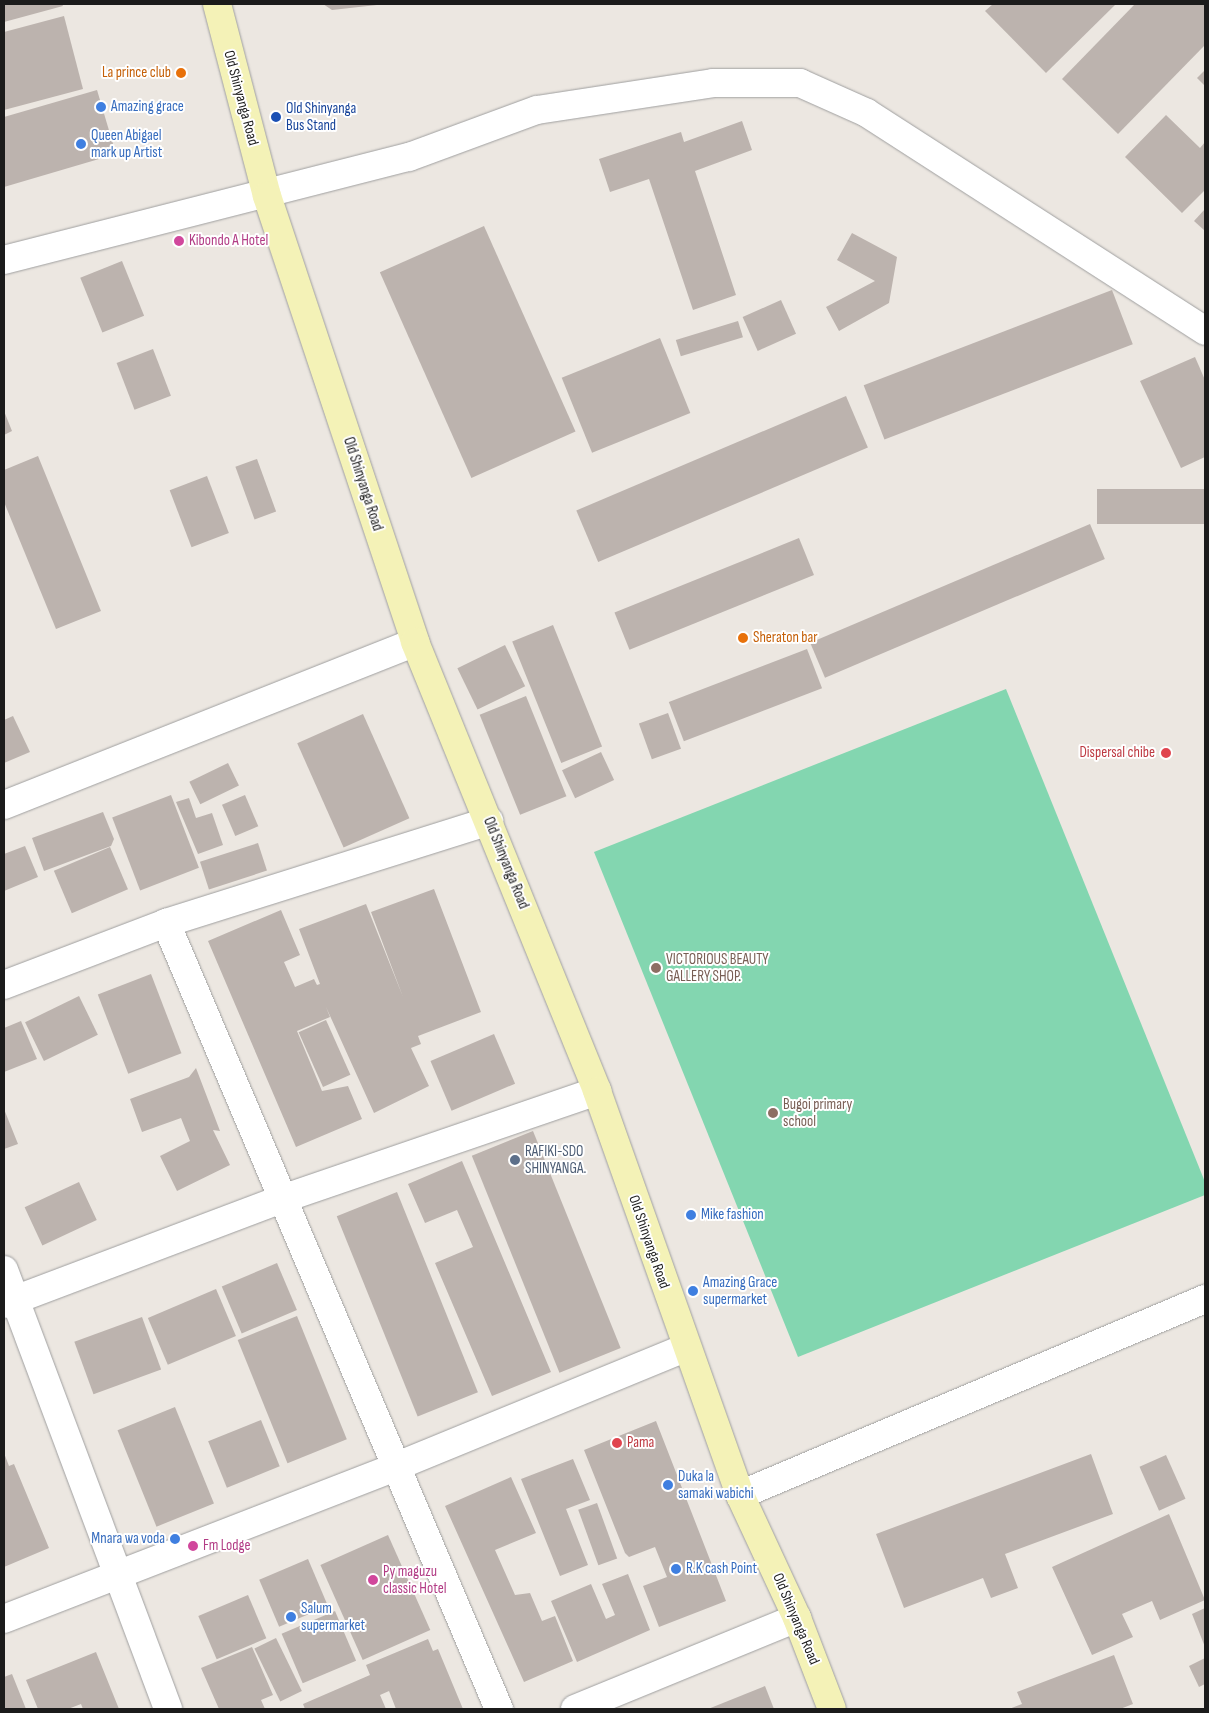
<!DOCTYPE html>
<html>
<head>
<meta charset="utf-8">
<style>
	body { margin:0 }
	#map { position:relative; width:1209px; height:1713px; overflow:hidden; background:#ece7e1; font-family:"Sofia Sans Condensed",sans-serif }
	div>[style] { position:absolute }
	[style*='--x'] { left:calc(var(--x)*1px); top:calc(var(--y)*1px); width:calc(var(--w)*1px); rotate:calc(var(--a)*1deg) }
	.pitch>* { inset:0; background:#83d6b0 }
	.building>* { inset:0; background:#bcb3ae; transform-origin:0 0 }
	.roads { filter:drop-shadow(0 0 1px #9f9f9f) drop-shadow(0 0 1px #9f9f9f) }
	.street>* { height:28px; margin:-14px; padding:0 14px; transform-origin:14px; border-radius:14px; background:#fff }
	.secondary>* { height:28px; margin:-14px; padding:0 14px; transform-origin:14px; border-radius:14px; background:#f4f2b7 }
	.dots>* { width:14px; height:14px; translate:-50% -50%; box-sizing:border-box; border:2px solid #fff; border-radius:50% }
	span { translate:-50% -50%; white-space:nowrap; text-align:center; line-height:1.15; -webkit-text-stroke:4px #fff; paint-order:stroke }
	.food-label { font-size:15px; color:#c56008 }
	.right { translate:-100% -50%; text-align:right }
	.left { translate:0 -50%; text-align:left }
	.street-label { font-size:15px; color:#1b1b1b }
	.shop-label { font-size:15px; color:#366cbe }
	.transit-label { font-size:15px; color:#164399 }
	.hotel-label { font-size:15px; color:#b23c85 }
	.health-label { font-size:15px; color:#be3a42 }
	.education-label { font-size:15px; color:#785e54 }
	.service-label { font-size:15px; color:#4e5e75 }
	.frame { position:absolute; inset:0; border:5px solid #1b1b1b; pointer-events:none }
</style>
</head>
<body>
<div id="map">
	<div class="pitch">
		<i style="clip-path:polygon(1006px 689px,1205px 1182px,1205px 1195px,798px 1357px,594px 852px)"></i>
	</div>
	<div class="building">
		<i style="clip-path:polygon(4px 4px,62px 4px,63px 6px,4px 22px)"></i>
		<i style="clip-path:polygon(323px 4px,377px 4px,377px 5px,332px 10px)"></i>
		<i style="clip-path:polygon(993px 4px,1116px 4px,1046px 73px,985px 11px)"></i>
		<i style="clip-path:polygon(1135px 4px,1205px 4px,1205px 45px,1118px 134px,1062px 79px)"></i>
		<i style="clip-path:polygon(64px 16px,83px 89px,4px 110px,4px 32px)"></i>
		<i style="clip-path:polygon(1205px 70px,1205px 86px,1197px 78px)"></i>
		<i style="clip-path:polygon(97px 90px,116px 154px,4px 187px,4px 117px)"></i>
		<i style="clip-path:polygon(1166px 115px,1200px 148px,1205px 142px,1205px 190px,1182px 213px,1125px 157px)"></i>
		<i style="clip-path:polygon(742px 121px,752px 150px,695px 171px,736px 295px,693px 310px,649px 179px,610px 192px,599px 159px,681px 132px,684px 142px)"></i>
		<i style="clip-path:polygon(1205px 209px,1205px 231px,1194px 221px)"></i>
		<i style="left:484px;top:226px;width:225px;height:114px;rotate:66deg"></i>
		<i style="clip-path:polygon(852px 233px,897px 257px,889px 303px,839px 331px,826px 307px,875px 281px,837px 260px)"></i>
		<i style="left:122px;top:261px;width:59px;height:45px;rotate:68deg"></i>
		<i style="left:1112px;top:290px;width:58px;height:266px;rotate:69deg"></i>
		<i style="left:781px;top:300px;width:37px;height:42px;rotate:66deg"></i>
		<i style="left:738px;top:321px;width:17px;height:65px;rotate:73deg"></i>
		<i style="left:660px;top:338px;width:81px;height:106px;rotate:68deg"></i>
		<i style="left:153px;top:349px;width:50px;height:39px;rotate:69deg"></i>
		<i style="clip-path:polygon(1195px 357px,1205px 380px,1205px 457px,1181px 468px,1140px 381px)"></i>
		<i style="left:846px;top:396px;width:56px;height:293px;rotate:67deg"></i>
		<i style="clip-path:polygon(4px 411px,12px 431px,4px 435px)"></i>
		<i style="clip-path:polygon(38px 456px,101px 611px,56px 629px,4px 502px,4px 470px)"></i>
		<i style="left:257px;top:459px;width:56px;height:23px;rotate:70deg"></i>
		<i style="left:207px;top:476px;width:61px;height:40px;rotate:69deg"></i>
		<i style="left:1205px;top:489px;width:35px;height:108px;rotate:90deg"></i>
		<i style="left:1090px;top:524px;width:38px;height:304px;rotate:67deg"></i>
		<i style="left:799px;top:538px;width:40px;height:199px;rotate:68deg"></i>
		<i style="left:553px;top:625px;width:131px;height:44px;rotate:68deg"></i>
		<i style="left:505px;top:645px;width:46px;height:53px;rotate:64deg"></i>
		<i style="left:807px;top:649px;width:42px;height:148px;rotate:69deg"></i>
		<i style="left:526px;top:696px;width:108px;height:50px;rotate:68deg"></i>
		<i style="left:668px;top:713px;width:38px;height:31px;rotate:70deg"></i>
		<i style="left:363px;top:714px;width:114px;height:72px;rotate:66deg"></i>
		<i style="clip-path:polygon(13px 716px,30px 752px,4px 763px,4px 720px)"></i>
		<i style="left:601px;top:752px;width:31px;height:43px;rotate:65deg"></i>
		<i style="left:228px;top:763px;width:25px;height:43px;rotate:64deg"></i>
		<i style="left:171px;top:795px;width:78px;height:63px;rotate:69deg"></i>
		<i style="left:245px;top:795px;width:34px;height:25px;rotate:67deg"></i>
		<i style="clip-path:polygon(189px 798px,196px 818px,212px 813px,223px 845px,198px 854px,176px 802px)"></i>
		<i style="clip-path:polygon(103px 812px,114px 839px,111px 846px,44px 871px,32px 838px)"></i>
		<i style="left:258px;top:843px;width:29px;height:61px;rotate:72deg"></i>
		<i style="clip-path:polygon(25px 846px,38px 877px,4px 891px,4px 854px)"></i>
		<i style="left:110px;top:847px;width:46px;height:61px;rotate:67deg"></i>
		<i style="clip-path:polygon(434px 889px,481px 1012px,418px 1036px,421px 1044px,411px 1048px,429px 1086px,374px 1113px,326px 1007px,330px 1017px,297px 1031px,322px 1091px,348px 1086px,362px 1119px,296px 1147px,208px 941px,281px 910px,300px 955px,284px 962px,295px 987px,314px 979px,317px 985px,320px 984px,299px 929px,366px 904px,403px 997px,371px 912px)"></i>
		<i style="left:151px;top:974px;width:85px;height:57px;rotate:69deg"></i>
		<i style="left:79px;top:996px;width:43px;height:60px;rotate:64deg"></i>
		<i style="left:326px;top:1020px;width:60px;height:30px;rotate:66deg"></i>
		<i style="clip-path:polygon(21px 1021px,37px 1059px,4px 1072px,4px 1028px)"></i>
		<i style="left:494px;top:1034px;width:54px;height:69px;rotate:67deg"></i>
		<i style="clip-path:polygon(196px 1068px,220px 1131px,213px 1130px,230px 1165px,177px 1191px,160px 1156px,190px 1141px,181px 1118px,142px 1132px,130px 1099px,189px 1077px)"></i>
		<i style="clip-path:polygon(4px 1109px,18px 1144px,4px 1149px)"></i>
		<i style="left:533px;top:1131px;width:234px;height:66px;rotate:68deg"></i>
		<i style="clip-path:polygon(462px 1161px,551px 1372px,492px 1396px,435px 1263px,473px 1247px,457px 1210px,425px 1223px,408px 1184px)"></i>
		<i style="left:79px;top:1182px;width:42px;height:60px;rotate:65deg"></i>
		<i style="left:397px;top:1192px;width:216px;height:65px;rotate:68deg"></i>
		<i style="left:277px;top:1263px;width:51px;height:60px;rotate:67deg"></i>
		<i style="left:216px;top:1289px;width:51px;height:74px;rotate:67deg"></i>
		<i style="left:297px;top:1316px;width:133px;height:64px;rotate:68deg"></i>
		<i style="left:142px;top:1317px;width:56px;height:72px;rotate:70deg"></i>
		<i style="left:175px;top:1407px;width:104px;height:62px;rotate:68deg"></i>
		<i style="left:261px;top:1420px;width:50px;height:57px;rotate:68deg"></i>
		<i style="clip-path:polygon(656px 1421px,726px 1601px,659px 1627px,643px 1586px,667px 1577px,655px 1547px,629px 1557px,625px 1553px,584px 1450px)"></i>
		<i style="clip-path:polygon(4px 1453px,9px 1466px,14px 1464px,49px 1548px,4px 1567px)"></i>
		<i style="clip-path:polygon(1091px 1454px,1113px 1514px,1005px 1554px,1018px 1588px,991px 1598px,983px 1578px,904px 1608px,876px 1534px)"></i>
		<i style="left:1166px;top:1455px;width:48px;height:29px;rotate:66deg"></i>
		<i style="clip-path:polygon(573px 1459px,590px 1500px,566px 1509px,588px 1565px,560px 1576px,521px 1479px)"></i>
		<i style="clip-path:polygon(511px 1477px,536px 1533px,495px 1550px,515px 1595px,530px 1593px,542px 1621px,555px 1616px,573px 1661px,524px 1682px,445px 1506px)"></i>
		<i style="left:597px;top:1503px;width:59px;height:20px;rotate:70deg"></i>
		<i style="clip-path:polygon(1169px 1514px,1205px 1600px,1160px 1620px,1152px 1601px,1122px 1614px,1133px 1637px,1092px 1655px,1052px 1567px)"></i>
		<i style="left:388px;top:1535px;width:104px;height:74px;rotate:66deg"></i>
		<i style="left:308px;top:1559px;width:51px;height:53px;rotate:67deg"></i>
		<i style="clip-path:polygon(628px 1574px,650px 1630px,577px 1662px,551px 1601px,591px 1584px,606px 1619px,615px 1615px,602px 1584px)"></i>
		<i style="left:248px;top:1595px;width:47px;height:54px;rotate:67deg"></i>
		<i style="clip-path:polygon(1205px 1608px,1205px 1647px,1192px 1614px)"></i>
		<i style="left:335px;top:1611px;width:54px;height:58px;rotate:67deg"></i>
		<i style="left:276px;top:1638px;width:59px;height:24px;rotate:64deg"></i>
		<i style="clip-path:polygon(428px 1639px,433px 1651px,438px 1649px,463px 1709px,396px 1709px,389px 1691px,380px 1695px,386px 1709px,305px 1709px,303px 1704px,370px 1675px,366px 1665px)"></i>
		<i style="clip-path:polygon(252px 1647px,273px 1695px,261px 1700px,265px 1709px,219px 1709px,201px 1668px)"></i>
		<i style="clip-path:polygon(96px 1652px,119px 1709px,83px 1709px,81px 1704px,68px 1709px,38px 1709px,26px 1680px)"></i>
		<i style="clip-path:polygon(1114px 1655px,1133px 1704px,1120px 1709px,1009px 1709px,1022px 1704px,1017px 1692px)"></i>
		<i style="clip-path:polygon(1205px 1658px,1205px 1684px,1199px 1687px,1189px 1666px)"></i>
		<i style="clip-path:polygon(12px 1674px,26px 1709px,4px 1709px,4px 1677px)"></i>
		<i style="clip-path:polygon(765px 1686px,774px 1709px,708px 1709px)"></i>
	</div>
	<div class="roads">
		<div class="street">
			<i style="--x:4;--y:260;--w:418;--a:-14.3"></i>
			<i style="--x:409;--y:157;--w:136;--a:-20.2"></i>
			<i style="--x:537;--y:110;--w:178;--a:-8.7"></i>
			<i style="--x:713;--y:83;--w:87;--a:0"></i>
			<i style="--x:800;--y:83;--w:73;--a:24.1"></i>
			<i style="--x:867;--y:113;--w:402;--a:32.8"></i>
			<i style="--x:4;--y:805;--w:442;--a:-21.6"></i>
			<i style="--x:166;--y:923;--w:854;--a:67.04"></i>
			<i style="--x:4;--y:985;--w:173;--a:-20.9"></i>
			<i style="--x:166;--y:923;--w:339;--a:-17.5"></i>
			<i style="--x:4;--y:1270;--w:469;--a:69.5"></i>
			<i style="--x:4;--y:1304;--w:300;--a:-20.7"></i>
			<i style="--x:285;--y:1198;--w:330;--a:-18.9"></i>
			<i style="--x:740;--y:1495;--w:505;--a:-22.86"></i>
			<i style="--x:4;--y:1619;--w:420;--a:-21.2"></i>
			<i style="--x:395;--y:1467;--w:313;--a:-22.3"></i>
			<i style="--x:575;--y:1709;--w:240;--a:-22.3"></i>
		</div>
		<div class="secondary">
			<i style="--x:217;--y:4;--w:198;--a:75.4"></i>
			<i style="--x:267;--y:196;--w:470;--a:71.6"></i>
			<i style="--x:415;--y:642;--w:484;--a:67.9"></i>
			<i style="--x:597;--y:1091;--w:429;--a:70.5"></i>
			<i style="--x:740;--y:1495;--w:136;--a:65.1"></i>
			<i style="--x:797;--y:1618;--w:97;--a:69"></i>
		</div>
	</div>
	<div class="dots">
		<i style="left:181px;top:73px;background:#e8710a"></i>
		<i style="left:101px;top:107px;background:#3f7fe0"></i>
		<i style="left:276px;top:117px;background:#1a4fb4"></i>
		<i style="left:81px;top:144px;background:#3f7fe0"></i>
		<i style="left:179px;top:241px;background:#d1479c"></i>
		<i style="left:743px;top:638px;background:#e8710a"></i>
		<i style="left:1166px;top:753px;background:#e0444e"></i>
		<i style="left:656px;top:968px;background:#8d6e63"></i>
		<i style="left:773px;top:1113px;background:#8d6e63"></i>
		<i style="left:515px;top:1160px;background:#5c6f8a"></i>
		<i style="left:691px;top:1215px;background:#3f7fe0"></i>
		<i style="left:693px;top:1291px;background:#3f7fe0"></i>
		<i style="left:617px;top:1443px;background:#e0444e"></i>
		<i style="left:668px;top:1485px;background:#3f7fe0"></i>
		<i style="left:175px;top:1539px;background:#3f7fe0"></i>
		<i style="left:193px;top:1546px;background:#d1479c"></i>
		<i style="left:676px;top:1569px;background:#3f7fe0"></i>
		<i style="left:373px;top:1580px;background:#d1479c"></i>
		<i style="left:291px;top:1617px;background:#3f7fe0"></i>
	</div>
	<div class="food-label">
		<span class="right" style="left:171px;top:73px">La prince club</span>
		<span class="left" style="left:753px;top:638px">Sheraton bar</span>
	</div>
	<div class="street-label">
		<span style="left:241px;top:98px;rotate:75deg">Old Shinyanga Road</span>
		<span style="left:363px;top:484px;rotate:72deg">Old Shinyanga Road</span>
		<span style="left:506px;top:863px;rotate:68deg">Old Shinyanga Road</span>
		<span style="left:649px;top:1242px;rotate:71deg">Old Shinyanga Road</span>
		<span style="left:796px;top:1619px;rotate:67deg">Old Shinyanga Road</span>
	</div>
	<div class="shop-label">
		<span class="left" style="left:111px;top:107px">Amazing grace</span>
		<span class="left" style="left:91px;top:144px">Queen Abigael<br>mark up Artist</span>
		<span class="left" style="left:701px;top:1215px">Mike fashion</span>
		<span class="left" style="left:703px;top:1291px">Amazing Grace<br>supermarket</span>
		<span class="left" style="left:678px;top:1485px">Duka la<br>samaki wabichi</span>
		<span class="right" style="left:165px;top:1539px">Mnara wa voda</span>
		<span class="left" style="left:686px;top:1569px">R.K cash Point</span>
		<span class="left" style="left:301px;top:1617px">Salum<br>supermarket</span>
	</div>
	<div class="transit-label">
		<span class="left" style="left:286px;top:117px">Old Shinyanga<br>Bus Stand</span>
	</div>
	<div class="hotel-label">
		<span class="left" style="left:189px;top:241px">Kibondo A Hotel</span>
		<span class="left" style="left:203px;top:1546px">Fm Lodge</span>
		<span class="left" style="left:383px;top:1580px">Py maguzu<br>classic Hotel</span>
	</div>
	<div class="health-label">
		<span class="right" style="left:1155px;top:753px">Dispersal chibe</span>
		<span class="left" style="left:627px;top:1443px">Pama</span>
	</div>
	<div class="education-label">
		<span class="left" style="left:666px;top:968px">VICTORIOUS BEAUTY<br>GALLERY SHOP.</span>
		<span class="left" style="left:783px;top:1113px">Bugoi primary<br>school</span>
	</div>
	<div class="service-label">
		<span class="left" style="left:525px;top:1160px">RAFIKI-SDO<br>SHINYANGA.</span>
	</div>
	<div class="frame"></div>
</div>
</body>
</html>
